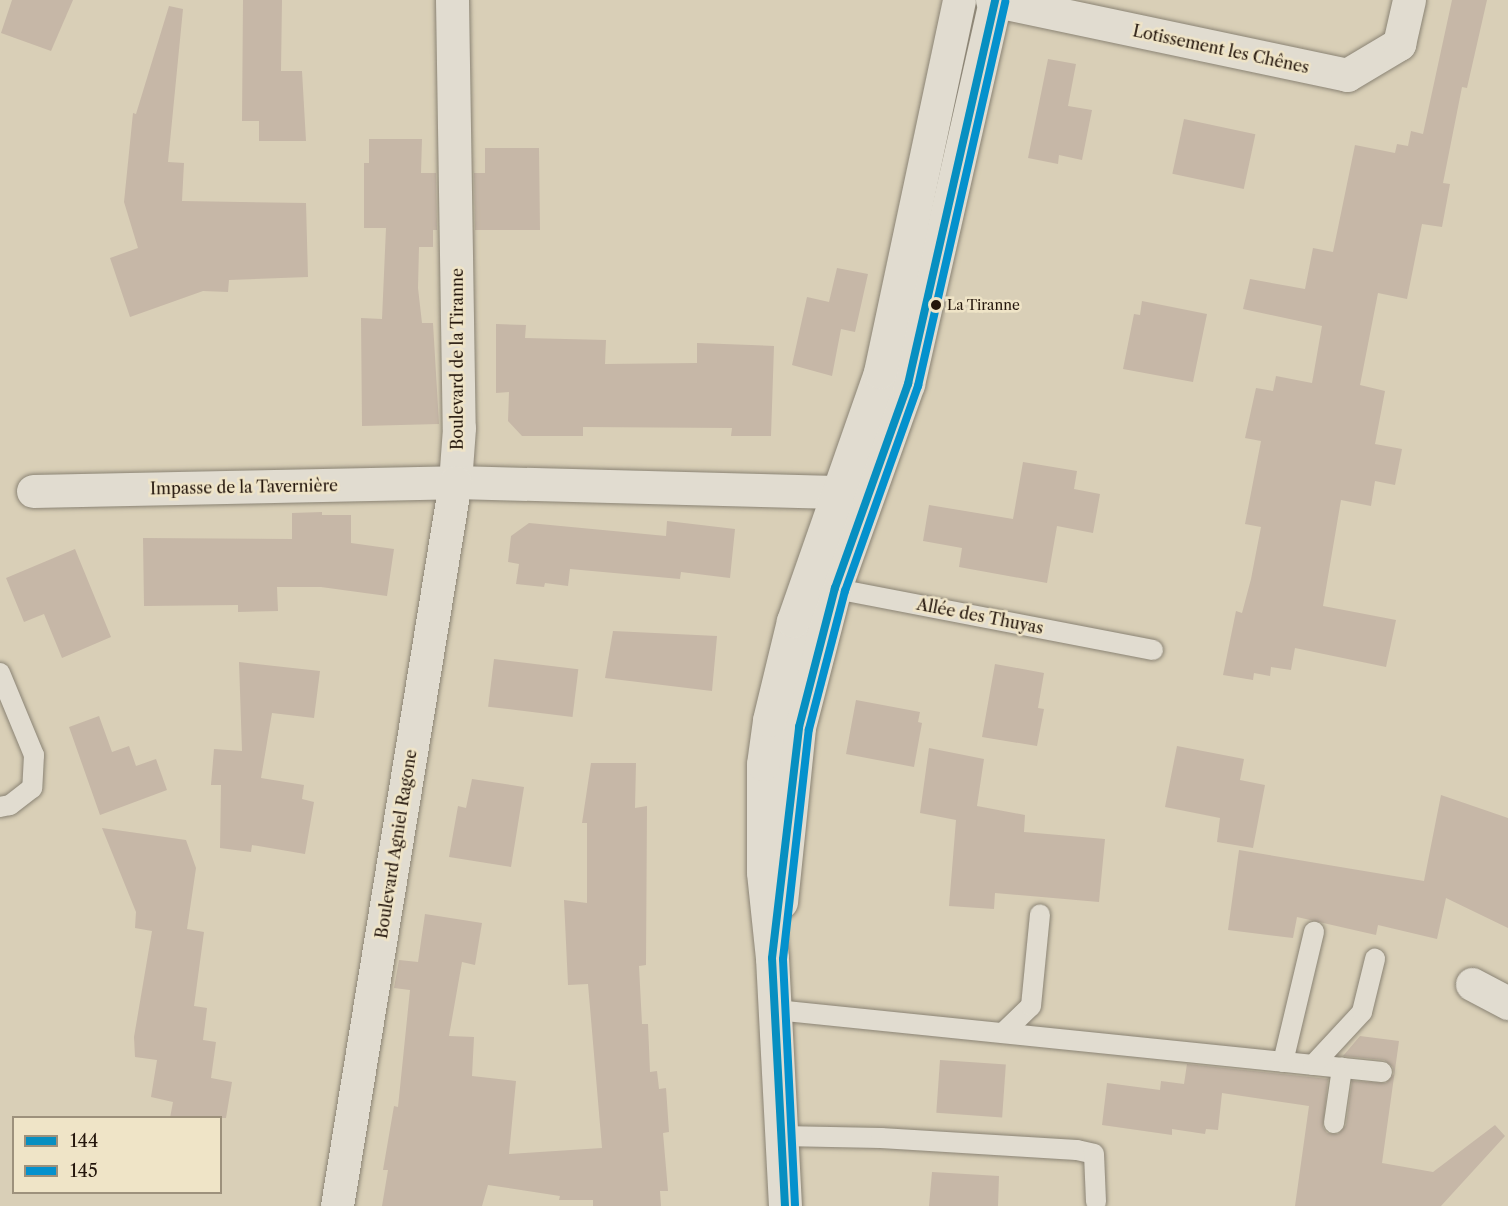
<!DOCTYPE html>
<html>
<head>
<meta charset="utf-8">
<style>
	body { margin:0 }
	#map { position:relative; width:1508px; height:1206px; overflow:hidden; background:#d9cfb7; font-family:"Libre Caslon Text",serif }
	div>[style] { position:absolute }
	[style*='--x'] { left:calc(var(--x)*1px); top:calc(var(--y)*1px); width:calc(var(--w)*1px); rotate:calc(var(--a)*1deg) }
	.building>* { inset:0; background:#c6b7a7; transform-origin:0 0 }
	.roads { filter:drop-shadow(0 0 2px #8a8374) drop-shadow(0 0 2px #8a8374) }
	.lane>* { height:20px; margin:-10px; padding:0 10px; transform-origin:10px; border-radius:10px; background:#e1dcd0 }
	.street>* { height:33px; margin:-16.5px; padding:0 16.5px; transform-origin:16.5px; border-radius:16.5px; background:#e1dcd0 }
	.secondary>* { height:33px; margin:-16.5px; padding:0 16.5px; transform-origin:16.5px; border-radius:16.5px; background:#e1dcd0 }
	.bus-1>* { height:8px; margin:-4px; padding:0 4px; transform-origin:4px; border-radius:4px; background:#078fc1 }
	.bus-2>* { height:8px; margin:-4px; padding:0 4px; transform-origin:4px; border-radius:4px; background:#0491cd }
	.dots>* { width:16px; height:16px; translate:-50% -50%; box-sizing:border-box; border:3px solid #efe4c7; border-radius:50% }
	span { translate:-50% -50%; white-space:nowrap; text-align:center; line-height:1.15; -webkit-text-stroke:5px #efe4c7; paint-order:stroke }
	.bus-label { font-size:14px; color:#23150b }
	.left { translate:0 -50%; text-align:left }
	.street-label { font-size:16px; color:#23150b }
	.legend { position:absolute; left:12px; top:1116px; width:210px; height:78px; box-sizing:border-box; background:#efe4c7; border:2px solid #9d917c; margin:0; padding:8px 10px; list-style:none; font-size:18px; color:#23150b }
	.legend li { display:flex; align-items:center; gap:12px; height:30px }
	.legend b { width:30px; border:2px solid #9d917c }
</style>
</head>
<body>
<div id="map">
	<div class="building">
		<i style="clip-path:polygon(12px 0,73px 0,51px 51px,1px 33px)"></i>
		<i style="clip-path:polygon(243px 0,282px 0,281px 71px,302px 71px,306px 141px,259px 141px,259px 121px,242px 121px)"></i>
		<i style="clip-path:polygon(1452px 0,1487px 0,1467px 88px,1462px 87px,1443px 183px,1450px 184px,1442px 227px,1422px 224px,1407px 299px,1378px 293px,1360px 385px,1385px 391px,1375px 444px,1402px 449px,1395px 485px,1375px 481px,1371px 506px,1341px 500px,1323px 606px,1396px 620px,1386px 667px,1295px 648px,1291px 670px,1271px 667px,1270px 676px,1254px 673px,1253px 680px,1223px 675px,1236px 611px,1242px 613px,1251px 579px,1261px 527px,1245px 524px,1261px 441px,1245px 438px,1256px 388px,1273px 391px,1276px 376px,1312px 383px,1322px 326px,1243px 309px,1250px 279px,1305px 289px,1313px 248px,1333px 252px,1355px 145px,1395px 153px,1397px 144px,1408px 146px,1411px 131px,1423px 134px)"></i>
		<i style="clip-path:polygon(169px 6px,183px 9px,168px 162px,184px 163px,182px 201px,306px 203px,308px 277px,229px 280px,228px 292px,203px 291px,130px 317px,110px 258px,138px 248px,124px 202px,133px 113px,136px 114px)"></i>
		<i style="clip-path:polygon(1048px 59px,1076px 64px,1068px 106px,1092px 110px,1082px 160px,1059px 155px,1058px 164px,1028px 158px)"></i>
		<i style="left:1184px;top:119px;width:73px;height:56px;rotate:12deg"></i>
		<i style="clip-path:polygon(369px 139px,422px 139px,421px 173px,436px 173px,437px 230px,433px 230px,433px 247px,419px 247px,418px 288px,422px 323px,433px 323px,439px 424px,362px 426px,361px 318px,382px 319px,386px 228px,364px 228px,364px 163px,369px 163px)"></i>
		<i style="clip-path:polygon(485px 148px,539px 148px,540px 230px,475px 230px,474px 173px,485px 173px)"></i>
		<i style="clip-path:polygon(837px 268px,868px 274px,855px 332px,841px 329px,832px 376px,792px 365px,807px 297px,829px 302px)"></i>
		<i style="clip-path:polygon(1142px 301px,1207px 314px,1193px 382px,1123px 369px,1134px 314px,1140px 315px)"></i>
		<i style="clip-path:polygon(496px 324px,526px 325px,525px 338px,606px 340px,605px 364px,697px 363px,697px 343px,774px 346px,771px 436px,731px 436px,732px 428px,583px 427px,583px 436px,522px 436px,508px 421px,509px 392px,496px 393px)"></i>
		<i style="clip-path:polygon(1023px 462px,1077px 471px,1074px 489px,1100px 494px,1093px 533px,1057px 526px,1047px 583px,959px 567px,962px 548px,923px 541px,929px 505px,1013px 519px)"></i>
		<i style="clip-path:polygon(322px 512px,322px 515px,351px 515px,351px 543px,394px 549px,387px 596px,321px 587px,277px 587px,278px 611px,238px 612px,238px 605px,144px 606px,143px 538px,292px 539px,292px 513px)"></i>
		<i style="clip-path:polygon(667px 521px,735px 529px,730px 578px,681px 572px,680px 579px,570px 569px,568px 586px,545px 583px,544px 587px,516px 584px,519px 564px,508px 562px,511px 536px,529px 523px,666px 536px)"></i>
		<i style="clip-path:polygon(75px 549px,111px 637px,62px 658px,44px 614px,24px 622px,6px 578px)"></i>
		<i style="clip-path:polygon(613px 631px,717px 636px,712px 691px,605px 678px)"></i>
		<i style="left:494px;top:659px;width:85px;height:48px;rotate:7deg"></i>
		<i style="clip-path:polygon(239px 662px,320px 671px,314px 718px,272px 713px,261px 778px,304px 785px,302px 799px,314px 802px,305px 854px,252px 845px,251px 852px,220px 848px,221px 785px,211px 785px,214px 749px,242px 751px)"></i>
		<i style="clip-path:polygon(995px 664px,1044px 673px,1038px 708px,1044px 709px,1037px 746px,982px 737px)"></i>
		<i style="clip-path:polygon(856px 700px,920px 712px,918px 722px,922px 723px,914px 767px,846px 754px)"></i>
		<i style="clip-path:polygon(99px 716px,112px 752px,129px 746px,136px 766px,156px 759px,167px 790px,100px 815px,69px 727px)"></i>
		<i style="clip-path:polygon(1177px 746px,1244px 759px,1240px 780px,1265px 785px,1253px 848px,1217px 842px,1220px 818px,1165px 807px)"></i>
		<i style="clip-path:polygon(929px 748px,984px 759px,977px 806px,1025px 815px,1024px 832px,1105px 839px,1099px 902px,995px 893px,994px 909px,949px 906px,956px 820px,920px 813px)"></i>
		<i style="clip-path:polygon(591px 763px,636px 763px,635px 808px,647px 806px,646px 965px,639px 966px,642px 1024px,648px 1024px,650px 1072px,657px 1071px,659px 1089px,666px 1088px,669px 1132px,663px 1133px,668px 1191px,660px 1191px,661px 1206px,593px 1206px,593px 1200px,559px 1200px,560px 1196px,488px 1185px,482px 1206px,382px 1206px,388px 1170px,383px 1170px,394px 1106px,398px 1107px,410px 990px,394px 988px,399px 960px,418px 962px,425px 914px,482px 923px,475px 965px,462px 962px,449px 1036px,474px 1037px,472px 1076px,516px 1081px,509px 1154px,602px 1148px,588px 984px,568px 985px,564px 900px,587px 903px,587px 823px,582px 823px)"></i>
		<i style="clip-path:polygon(472px 779px,524px 787px,511px 867px,449px 857px,458px 806px,466px 808px)"></i>
		<i style="clip-path:polygon(1441px 795px,1508px 818px,1508px 928px,1446px 898px,1437px 939px,1378px 925px,1376px 935px,1297px 917px,1293px 938px,1228px 930px,1239px 850px,1424px 881px)"></i>
		<i style="clip-path:polygon(102px 828px,186px 840px,196px 868px,187px 929px,204px 932px,194px 1006px,207px 1008px,203px 1040px,216px 1042px,211px 1078px,232px 1082px,226px 1118px,170px 1118px,173px 1102px,151px 1097px,157px 1060px,135px 1057px,134px 1037px,152px 931px,135px 928px,136px 912px)"></i>
		<i style="clip-path:polygon(1360px 1036px,1399px 1041px,1382px 1163px,1433px 1172px,1495px 1125px,1505px 1136px,1441px 1206px,1295px 1206px,1309px 1106px,1222px 1093px,1218px 1130px,1206px 1129px,1205px 1134px,1172px 1129px,1172px 1135px,1102px 1125px,1107px 1083px,1160px 1090px,1161px 1081px,1184px 1084px,1187px 1064px,1328px 1079px,1323px 1127px,1327px 1133px,1338px 1134px,1346px 1125px,1352px 1081px,1386px 1083px,1394px 1074px,1393px 1067px,1384px 1060px,1343px 1056px)"></i>
		<i style="left:940px;top:1060px;width:66px;height:53px;rotate:4deg"></i>
		<i style="clip-path:polygon(932px 1172px,999px 1176px,998px 1206px,929px 1206px)"></i>
	</div>
	<div class="roads">
		<div class="lane">
			<i style="--x:826;--y:587;--w:333;--a:10.9"></i>
			<i style="--x:0;--y:673;--w:89;--a:67.5"></i>
			<i style="--x:34;--y:755;--w:33;--a:93"></i>
			<i style="--x:32;--y:788;--w:28;--a:142"></i>
			<i style="--x:10;--y:805;--w:10;--a:169"></i>
			<i style="--x:776;--y:1010;--w:609;--a:5.84"></i>
			<i style="--x:1004;--y:1032;--w:37;--a:-44"></i>
			<i style="--x:1031;--y:1006;--w:92;--a:-84.4"></i>
			<i style="--x:1283;--y:1062;--w:134;--a:-76.6"></i>
			<i style="--x:1313;--y:1065;--w:72;--a:-47.2"></i>
			<i style="--x:1362;--y:1012;--w:55;--a:-76.2"></i>
			<i style="--x:1334;--y:1123;--w:56;--a:-81.7"></i>
			<i style="--x:781;--y:1136;--w:100;--a:1.1"></i>
			<i style="--x:881;--y:1138;--w:196;--a:3.5"></i>
			<i style="--x:1077;--y:1150;--w:17;--a:13"></i>
			<i style="--x:1094;--y:1154;--w:48;--a:87.6"></i>
		</div>
		<div class="street">
			<i style="--x:452;--y:0;--w:428;--a:89.1"></i>
			<i style="--x:459;--y:428;--w:54;--a:94.2"></i>
			<i style="--x:455;--y:482;--w:409;--a:1.5"></i>
			<i style="--x:992;--y:0;--w:363;--a:11.9"></i>
			<i style="--x:1347;--y:75;--w:61;--a:-30.8"></i>
			<i style="--x:1399;--y:44;--w:45;--a:-77.2"></i>
			<i style="--x:33;--y:491;--w:422;--a:-1.2"></i>
			<i style="--x:455;--y:482;--w:734;--a:99.26"></i>
			<i style="--x:1472;--y:984;--w:41;--a:27.8"></i>
		</div>
		<div class="secondary">
			<i style="--x:781;--y:902;--w:176;--a:-84.1"></i>
			<i style="--x:799;--y:727;--w:144;--a:-75.5"></i>
			<i style="--x:835;--y:588;--w:217;--a:-70.3"></i>
			<i style="--x:908;--y:384;--w:394;--a:-77.2"></i>
			<i style="--x:785;--y:1206;--w:248;--a:-93"></i>
			<i style="--x:772;--y:958;--w:86;--a:-96"></i>
			<i style="--x:763;--y:872;--w:108;--a:-90"></i>
			<i style="--x:763;--y:764;--w:44;--a:-82.2"></i>
			<i style="--x:769;--y:720;--w:102;--a:-76.4"></i>
			<i style="--x:793;--y:621;--w:264;--a:-70.7"></i>
			<i style="--x:880;--y:372;--w:380;--a:-78"></i>
		</div>
	</div>
	<div class="bus-1">
		<i style="--x:785;--y:1206;--w:248;--a:-93"></i>
		<i style="--x:772;--y:958;--w:233;--a:-83.3"></i>
		<i style="--x:799;--y:727;--w:144;--a:-75.5"></i>
		<i style="--x:835;--y:588;--w:217;--a:-70.3"></i>
		<i style="--x:908;--y:384;--w:394;--a:-77.2"></i>
	</div>
	<div class="bus-2">
		<i style="--x:795;--y:1205;--w:246;--a:-92.8"></i>
		<i style="--x:783;--y:959;--w:231;--a:-83.6"></i>
		<i style="--x:809;--y:729;--w:143;--a:-75.4"></i>
		<i style="--x:845;--y:591;--w:218;--a:-70.4"></i>
		<i style="--x:918;--y:386;--w:394;--a:-77.2"></i>
	</div>
	<div class="dots">
		<i style="left:936px;top:305px;background:#23150b"></i>
	</div>
	<div class="bus-label">
		<span class="left" style="left:947px;top:305px">La Tiranne</span>
	</div>
	<div class="street-label">
		<span style="left:1221px;top:49px;rotate:12deg">Lotissement les Chênes</span>
		<span style="left:457px;top:359px;rotate:-90deg">Boulevard de la Tiranne</span>
		<span style="left:244px;top:487px;rotate:-1deg">Impasse de la Tavernière</span>
		<span style="left:980px;top:616px;rotate:11deg">Allée des Thuyas</span>
		<span style="left:396px;top:844px;rotate:-81deg">Boulevard Agniel Ragone</span>
	</div>
	<ul class="legend">
	<li><b style="height:8px;background:#078fc1"></b>144</li>
	<li><b style="height:8px;background:#0491cd"></b>145</li>
	</ul>
</div>
</body>
</html>
